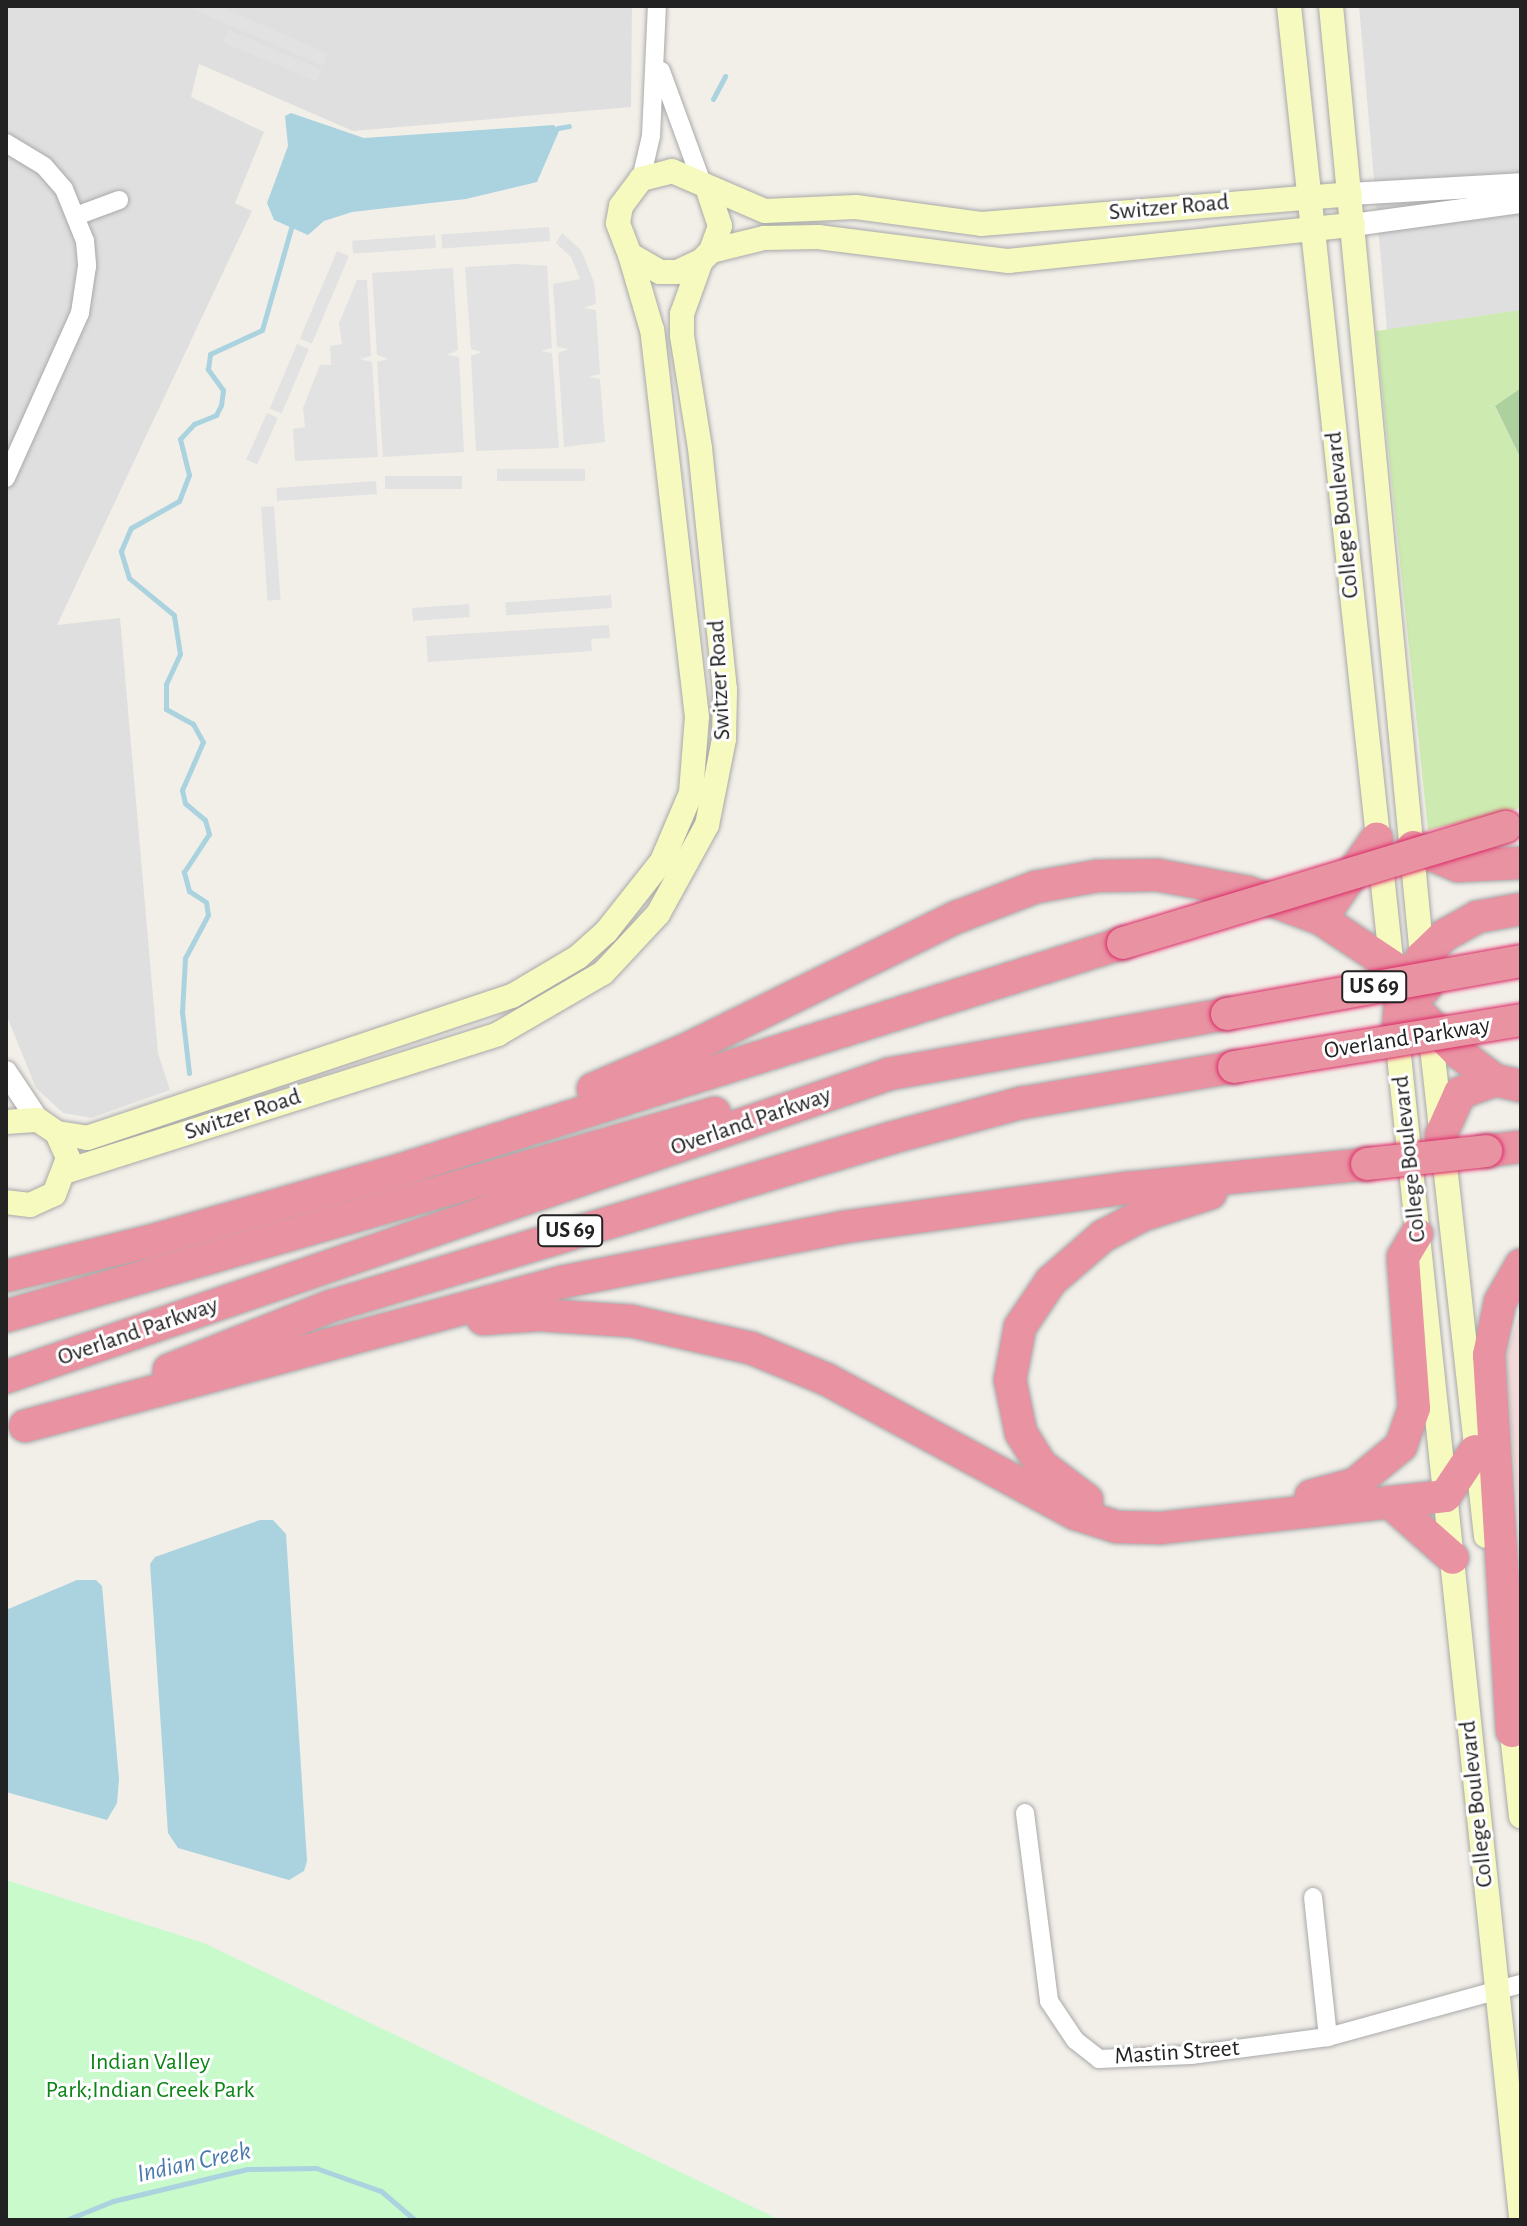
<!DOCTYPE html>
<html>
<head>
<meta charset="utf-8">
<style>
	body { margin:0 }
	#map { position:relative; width:1527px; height:2226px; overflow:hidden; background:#f2efe9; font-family:"Alegreya Sans",sans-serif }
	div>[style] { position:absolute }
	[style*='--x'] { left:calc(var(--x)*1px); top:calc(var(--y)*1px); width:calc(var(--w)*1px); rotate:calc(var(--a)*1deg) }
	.residential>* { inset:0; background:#e0dfdf }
	.commercial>* { inset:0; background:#f2dad9 }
	.grass>* { inset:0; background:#cdebb0 }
	.forest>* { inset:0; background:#add19e }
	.park>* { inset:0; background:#c8facc }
	.parking>* { inset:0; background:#e2e2e2; transform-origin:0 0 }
	.water>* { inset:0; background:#aad3df }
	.stream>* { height:5px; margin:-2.5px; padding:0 2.5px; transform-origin:2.5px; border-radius:2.5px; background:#aad3df }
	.roads { filter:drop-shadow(0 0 2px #a9a9a9) drop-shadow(0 0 2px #a9a9a9) }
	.minor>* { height:18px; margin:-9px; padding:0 9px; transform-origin:9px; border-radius:9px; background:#fff }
	.tertiary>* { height:22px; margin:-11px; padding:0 11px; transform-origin:11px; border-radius:11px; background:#fff }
	.secondary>* { height:24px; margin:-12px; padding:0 12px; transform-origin:12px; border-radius:12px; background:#f7fabf }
	.motorway>* { height:32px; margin:-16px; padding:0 16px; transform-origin:16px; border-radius:16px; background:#e892a2 }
	.bridges { filter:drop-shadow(0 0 2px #dc2a67) drop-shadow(0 0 2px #dc2a67) }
	.motorway-bridge>* { height:32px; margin:-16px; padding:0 16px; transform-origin:16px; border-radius:16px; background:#e892a2 }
	span { translate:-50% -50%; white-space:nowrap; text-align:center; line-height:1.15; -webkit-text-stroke:6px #fff; paint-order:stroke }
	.shield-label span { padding:2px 6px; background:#fff; border:2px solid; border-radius:6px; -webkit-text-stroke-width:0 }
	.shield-label { font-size:22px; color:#222; font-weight:700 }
	.street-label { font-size:24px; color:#222 }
	.park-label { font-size:24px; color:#0c8416 }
	.water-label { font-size:26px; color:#4a7aab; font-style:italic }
	.frame { position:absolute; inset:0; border:8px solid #222; pointer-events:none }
</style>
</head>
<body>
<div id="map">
	<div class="residential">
		<i style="clip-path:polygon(6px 6px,632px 6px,631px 107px,353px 131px,199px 64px,191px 97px,264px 132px,235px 203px,252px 211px,57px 625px,120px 618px,158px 1053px,170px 1090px,91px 1118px,63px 1113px,36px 1088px,6px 1014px)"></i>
		<i style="clip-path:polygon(1359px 6px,1521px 6px,1521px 310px,1387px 330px)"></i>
	</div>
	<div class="commercial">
		<i style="clip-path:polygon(1521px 1307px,1521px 1547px,1506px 1359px)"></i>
	</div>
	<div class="grass">
		<i style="clip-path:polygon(1521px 310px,1521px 388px,1495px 407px,1521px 459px,1521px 808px,1428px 830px,1376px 331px)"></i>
	</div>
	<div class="forest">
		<i style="clip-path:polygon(1521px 388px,1521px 459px,1495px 406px)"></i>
	</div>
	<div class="park">
		<i style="clip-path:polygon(6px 1880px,204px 1943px,780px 2220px,6px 2220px)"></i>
	</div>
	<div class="parking">
		<i style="clip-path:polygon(186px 6px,220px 6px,328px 54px,323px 66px)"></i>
		<i style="left:228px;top:30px;width:102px;height:13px;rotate:23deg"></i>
		<i style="left:549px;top:227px;width:14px;height:108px;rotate:86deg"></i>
		<i style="clip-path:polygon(562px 233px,581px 250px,594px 282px,596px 304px,583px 308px,596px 310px,600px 374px,588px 377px,600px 379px,605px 442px,564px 447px,558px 353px,569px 349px,557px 347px,553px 284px,580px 279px,571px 257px,556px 243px)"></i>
		<i style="left:435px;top:235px;width:13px;height:83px;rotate:86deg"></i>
		<i style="left:337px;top:251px;width:13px;height:95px;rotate:23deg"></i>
		<i style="clip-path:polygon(517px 264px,547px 266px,552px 348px,541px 351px,552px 353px,559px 448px,476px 451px,471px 356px,482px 352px,471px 349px,465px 267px)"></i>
		<i style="clip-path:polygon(453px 268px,458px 350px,447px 355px,459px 357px,464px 452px,383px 457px,377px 362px,388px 359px,377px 355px,372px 273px)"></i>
		<i style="clip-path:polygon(357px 280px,367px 280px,371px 356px,360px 359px,372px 362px,378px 457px,295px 461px,293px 429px,305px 427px,303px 408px,320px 365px,331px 365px,330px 346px,342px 344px,339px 323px)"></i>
		<i style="left:297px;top:344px;width:13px;height:70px;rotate:23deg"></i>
		<i style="left:267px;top:413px;width:12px;height:51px;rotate:24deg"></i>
		<i style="left:585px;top:469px;width:12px;height:88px;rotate:90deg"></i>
		<i style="left:462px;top:476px;width:13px;height:77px;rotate:90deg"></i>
		<i style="left:376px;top:481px;width:13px;height:100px;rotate:86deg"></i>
		<i style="left:274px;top:506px;width:94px;height:13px;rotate:86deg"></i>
		<i style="left:611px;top:595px;width:13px;height:106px;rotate:86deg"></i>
		<i style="left:469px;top:604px;width:13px;height:57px;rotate:86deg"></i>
		<i style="clip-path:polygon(609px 625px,610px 638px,591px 639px,592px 651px,428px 662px,426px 636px)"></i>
	</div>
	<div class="water">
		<i style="clip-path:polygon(291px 113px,364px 138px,554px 125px,559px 131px,537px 182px,466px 199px,352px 212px,324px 221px,308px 235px,274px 220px,267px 203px,288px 146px,285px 116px)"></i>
		<i style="clip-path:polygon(260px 1520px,273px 1520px,286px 1534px,307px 1861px,304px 1871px,289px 1880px,178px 1848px,168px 1833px,150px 1564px,155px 1557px)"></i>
		<i style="clip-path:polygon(77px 1580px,96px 1580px,102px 1586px,119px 1779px,117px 1803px,107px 1820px,6px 1792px,6px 1610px)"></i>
	</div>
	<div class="stream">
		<i style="--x:713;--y:99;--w:26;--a:-62"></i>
		<i style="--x:558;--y:128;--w:11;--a:-10"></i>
		<i style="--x:189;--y:1073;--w:61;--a:-96.5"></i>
		<i style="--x:182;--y:1012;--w:54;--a:-86.8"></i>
		<i style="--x:185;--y:958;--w:49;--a:-61.9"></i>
		<i style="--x:208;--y:915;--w:13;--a:-99"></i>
		<i style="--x:206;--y:902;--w:20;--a:-147"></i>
		<i style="--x:189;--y:891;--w:20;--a:-105"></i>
		<i style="--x:184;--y:872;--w:45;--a:-56.7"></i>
		<i style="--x:209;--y:834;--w:15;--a:-106"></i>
		<i style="--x:205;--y:820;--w:26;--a:-140"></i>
		<i style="--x:185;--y:803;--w:13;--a:-103"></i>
		<i style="--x:182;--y:790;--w:52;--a:-66.4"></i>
		<i style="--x:203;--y:742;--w:21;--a:-119"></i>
		<i style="--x:193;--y:724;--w:31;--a:-151"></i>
		<i style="--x:166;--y:709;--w:25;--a:-90"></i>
		<i style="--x:166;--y:684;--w:33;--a:-65"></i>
		<i style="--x:180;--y:654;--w:39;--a:-99"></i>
		<i style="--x:174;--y:615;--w:58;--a:-140.6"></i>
		<i style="--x:129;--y:578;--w:28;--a:-107"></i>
		<i style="--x:121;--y:551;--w:25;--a:-67"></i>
		<i style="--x:131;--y:528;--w:55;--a:-29.4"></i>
		<i style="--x:179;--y:501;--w:28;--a:-69"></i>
		<i style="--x:189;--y:475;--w:37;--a:-104"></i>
		<i style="--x:180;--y:439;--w:21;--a:-47"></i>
		<i style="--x:194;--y:424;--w:24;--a:-22"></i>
		<i style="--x:216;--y:415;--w:11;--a:-63"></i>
		<i style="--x:221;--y:405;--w:15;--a:-82"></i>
		<i style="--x:223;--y:390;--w:26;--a:-126"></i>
		<i style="--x:208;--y:369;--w:15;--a:-82"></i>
		<i style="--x:210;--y:354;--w:57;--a:-24.8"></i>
		<i style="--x:262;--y:330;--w:106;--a:-74.1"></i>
		<i style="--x:66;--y:2220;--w:51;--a:-22"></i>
		<i style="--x:113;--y:2201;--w:138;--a:-13.4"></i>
		<i style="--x:247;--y:2169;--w:69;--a:-0.8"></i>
		<i style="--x:316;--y:2168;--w:69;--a:19.5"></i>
		<i style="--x:381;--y:2191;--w:45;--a:40.5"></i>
	</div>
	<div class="roads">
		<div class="minor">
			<i style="--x:661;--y:71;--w:119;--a:69.9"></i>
			<i style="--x:6;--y:143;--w:44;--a:31.2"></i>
			<i style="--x:44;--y:166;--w:30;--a:49"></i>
			<i style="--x:64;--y:189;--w:56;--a:68"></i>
			<i style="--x:85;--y:241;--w:25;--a:85"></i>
			<i style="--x:87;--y:266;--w:48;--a:98.5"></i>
			<i style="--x:80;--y:313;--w:181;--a:114.2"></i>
			<i style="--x:641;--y:179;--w:44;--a:-76.9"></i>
			<i style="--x:651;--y:136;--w:130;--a:-87.4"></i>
			<i style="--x:76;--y:216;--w:46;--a:-20.4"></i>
			<i style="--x:1025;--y:1813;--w:190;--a:82.7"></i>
			<i style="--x:1049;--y:2001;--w:47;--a:56.3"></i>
			<i style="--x:1075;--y:2040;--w:31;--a:38"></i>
			<i style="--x:1099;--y:2059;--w:92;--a:-2.5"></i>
			<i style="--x:1191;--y:2055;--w:138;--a:-7.5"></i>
			<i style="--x:1328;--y:2037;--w:200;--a:-15.4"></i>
			<i style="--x:1313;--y:1897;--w:141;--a:83.9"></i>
		</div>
		<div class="tertiary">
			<i style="--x:1350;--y:194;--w:171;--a:-3.3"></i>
			<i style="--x:1353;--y:225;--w:170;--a:-7.8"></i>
			<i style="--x:6;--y:1072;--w:58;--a:56.3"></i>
		</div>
		<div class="secondary">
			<i style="--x:1289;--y:6;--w:978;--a:83.89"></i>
			<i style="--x:1331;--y:6;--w:965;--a:84.53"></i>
			<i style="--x:707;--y:187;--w:41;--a:71.6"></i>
			<i style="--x:720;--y:226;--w:27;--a:110"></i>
			<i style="--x:711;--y:251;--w:14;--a:135"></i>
			<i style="--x:701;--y:261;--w:26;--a:155"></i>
			<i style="--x:677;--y:272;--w:17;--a:180"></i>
			<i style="--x:660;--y:272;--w:34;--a:-150"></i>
			<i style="--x:630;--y:255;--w:34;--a:-111"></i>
			<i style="--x:618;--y:223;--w:17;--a:-80"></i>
			<i style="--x:621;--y:206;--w:34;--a:-53"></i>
			<i style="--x:641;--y:179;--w:32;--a:-14"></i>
			<i style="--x:672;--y:171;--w:101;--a:23.3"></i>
			<i style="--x:765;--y:211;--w:91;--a:-2.5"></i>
			<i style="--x:856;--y:207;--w:126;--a:7.7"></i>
			<i style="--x:981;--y:224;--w:370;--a:-4.6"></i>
			<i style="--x:711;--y:251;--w:55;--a:-13.8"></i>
			<i style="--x:764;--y:238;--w:54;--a:-1.1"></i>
			<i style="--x:818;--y:237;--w:192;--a:7.2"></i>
			<i style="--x:1008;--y:261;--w:347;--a:-6"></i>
			<i style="--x:1429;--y:1020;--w:519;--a:83.7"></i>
			<i style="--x:1396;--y:1027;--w:1197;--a:84"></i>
			<i style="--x:6;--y:1122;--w:32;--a:-4"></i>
			<i style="--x:38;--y:1120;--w:23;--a:34"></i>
			<i style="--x:57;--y:1133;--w:27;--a:66"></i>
			<i style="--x:68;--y:1158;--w:39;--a:111"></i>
			<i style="--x:54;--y:1194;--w:26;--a:155"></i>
			<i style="--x:30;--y:1205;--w:24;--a:-173"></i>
			<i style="--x:57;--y:1133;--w:30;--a:9"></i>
			<i style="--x:87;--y:1138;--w:448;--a:-18.5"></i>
			<i style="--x:512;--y:996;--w:77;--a:-30.6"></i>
			<i style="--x:578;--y:957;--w:38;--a:-42"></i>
			<i style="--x:606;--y:932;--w:90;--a:-51.7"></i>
			<i style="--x:662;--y:861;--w:74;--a:-66.9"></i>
			<i style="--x:691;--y:793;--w:76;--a:-85.5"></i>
			<i style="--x:697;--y:717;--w:390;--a:-96.6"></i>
			<i style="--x:652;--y:330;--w:78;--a:-106.3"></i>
			<i style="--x:67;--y:1171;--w:452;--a:-17.6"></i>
			<i style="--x:498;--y:1034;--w:121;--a:-30.2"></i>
			<i style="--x:603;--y:973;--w:81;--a:-47"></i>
			<i style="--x:658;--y:914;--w:102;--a:-61.2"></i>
			<i style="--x:707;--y:825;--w:88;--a:-78.8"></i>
			<i style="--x:724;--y:739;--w:49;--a:-88.8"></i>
			<i style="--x:725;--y:690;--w:243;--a:-95.9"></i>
			<i style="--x:700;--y:448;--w:114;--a:-99.1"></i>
			<i style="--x:682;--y:335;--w:21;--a:-90"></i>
			<i style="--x:682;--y:314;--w:56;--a:-70.3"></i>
			<i style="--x:1510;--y:1715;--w:102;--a:83.8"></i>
		</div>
		<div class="motorway">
			<i style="--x:1413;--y:847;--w:49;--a:22.9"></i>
			<i style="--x:1458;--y:866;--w:63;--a:-2.7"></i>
			<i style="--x:1321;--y:919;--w:98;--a:-55.3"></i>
			<i style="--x:1394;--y:988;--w:92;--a:45"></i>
			<i style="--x:1459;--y:1053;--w:45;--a:36.9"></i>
			<i style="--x:1495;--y:1080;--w:27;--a:13"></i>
			<i style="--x:1397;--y:1040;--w:35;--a:-85"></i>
			<i style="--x:1400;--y:1005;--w:53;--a:-65.4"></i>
			<i style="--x:1422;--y:957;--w:32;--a:-44"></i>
			<i style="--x:1445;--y:935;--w:37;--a:-29"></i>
			<i style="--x:1477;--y:917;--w:45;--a:-10.3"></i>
			<i style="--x:593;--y:1089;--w:100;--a:-23"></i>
			<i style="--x:685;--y:1050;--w:303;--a:-26.1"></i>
			<i style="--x:957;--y:917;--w:85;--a:-20.8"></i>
			<i style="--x:1036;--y:887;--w:62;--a:-10.2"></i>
			<i style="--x:1097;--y:876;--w:60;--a:-1"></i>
			<i style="--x:1157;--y:875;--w:93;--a:10.6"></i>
			<i style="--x:1248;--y:892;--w:78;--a:20.3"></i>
			<i style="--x:1321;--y:919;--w:125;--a:33.6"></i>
			<i style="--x:1441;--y:1135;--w:46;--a:-65.7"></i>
			<i style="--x:1460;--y:1093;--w:37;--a:-20"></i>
			<i style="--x:1486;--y:1151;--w:35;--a:-7"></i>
			<i style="--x:6;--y:1276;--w:145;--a:-13.6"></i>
			<i style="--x:147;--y:1242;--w:269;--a:-15.9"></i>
			<i style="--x:406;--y:1168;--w:751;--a:-17.42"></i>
			<i style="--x:6;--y:1316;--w:737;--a:-15.98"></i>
			<i style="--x:483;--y:1319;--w:56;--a:-4.1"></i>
			<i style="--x:539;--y:1315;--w:92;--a:3.7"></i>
			<i style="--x:631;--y:1321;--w:123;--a:12.7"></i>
			<i style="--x:751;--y:1348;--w:81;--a:22.5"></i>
			<i style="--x:826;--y:1379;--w:284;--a:28.4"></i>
			<i style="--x:1076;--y:1514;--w:43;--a:17.6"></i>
			<i style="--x:1117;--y:1527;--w:43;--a:1.3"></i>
			<i style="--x:1160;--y:1528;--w:287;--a:-6.4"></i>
			<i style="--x:1445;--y:1496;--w:54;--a:-56.3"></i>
			<i style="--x:169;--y:1370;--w:174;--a:-21.6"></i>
			<i style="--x:331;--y:1306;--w:585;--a:-16.7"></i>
			<i style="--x:891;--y:1138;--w:135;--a:-15.1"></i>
			<i style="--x:1021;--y:1103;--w:216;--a:-9.6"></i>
			<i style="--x:6;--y:1377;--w:934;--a:-18.94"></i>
			<i style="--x:889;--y:1074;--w:343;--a:-10.1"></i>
			<i style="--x:25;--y:1426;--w:556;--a:-15.01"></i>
			<i style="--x:562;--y:1282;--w:288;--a:-11"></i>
			<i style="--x:845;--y:1227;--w:285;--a:-7.9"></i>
			<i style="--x:1127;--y:1188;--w:241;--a:-5.7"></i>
			<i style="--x:1311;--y:1496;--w:46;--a:-15.3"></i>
			<i style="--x:1355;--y:1484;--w:60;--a:-39.6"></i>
			<i style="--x:1401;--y:1446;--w:40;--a:-71.1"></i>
			<i style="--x:1414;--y:1408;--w:151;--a:-94.2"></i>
			<i style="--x:1403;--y:1257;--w:27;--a:-59"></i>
			<i style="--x:1087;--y:1500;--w:58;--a:-142.7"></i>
			<i style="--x:1041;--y:1465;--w:38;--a:-122"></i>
			<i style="--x:1021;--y:1433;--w:54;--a:-101.7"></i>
			<i style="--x:1010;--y:1380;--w:54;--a:-79.3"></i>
			<i style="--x:1020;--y:1327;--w:55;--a:-56"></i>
			<i style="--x:1051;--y:1281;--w:69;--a:-40.9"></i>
			<i style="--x:1103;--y:1236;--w:45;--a:-27.7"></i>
			<i style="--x:1143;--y:1215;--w:71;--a:-17.9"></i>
			<i style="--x:1392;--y:1504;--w:81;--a:41.5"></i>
			<i style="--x:1512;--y:1731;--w:377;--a:-93.5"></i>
			<i style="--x:1489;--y:1355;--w:54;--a:-78.3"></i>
			<i style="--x:1500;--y:1302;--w:43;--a:-60.4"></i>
		</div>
	</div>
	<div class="bridges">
		<div class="motorway-bridge">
			<i style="--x:1123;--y:943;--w:400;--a:-16.9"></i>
			<i style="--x:1227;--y:1014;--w:299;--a:-10.2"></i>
			<i style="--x:1234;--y:1067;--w:291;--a:-9.3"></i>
			<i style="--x:1367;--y:1164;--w:120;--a:-6.2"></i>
		</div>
	</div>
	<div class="shield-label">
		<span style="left:1374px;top:987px">US 69</span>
		<span style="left:570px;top:1231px">US 69</span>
	</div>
	<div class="street-label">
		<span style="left:1169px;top:208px;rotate:-5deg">Switzer Road</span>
		<span style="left:1343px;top:515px;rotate:-96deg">College Boulevard</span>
		<span style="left:720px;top:680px;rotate:-93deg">Switzer Road</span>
		<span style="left:1407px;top:1039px;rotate:-9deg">Overland Parkway</span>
		<span style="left:243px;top:1115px;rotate:-18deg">Switzer Road</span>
		<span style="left:751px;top:1122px;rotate:-19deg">Overland Parkway</span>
		<span style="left:1410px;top:1159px;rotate:-96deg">College Boulevard</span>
		<span style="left:138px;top:1332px;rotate:-19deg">Overland Parkway</span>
		<span style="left:1477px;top:1804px;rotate:-96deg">College Boulevard</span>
		<span style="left:1177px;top:2053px;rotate:-4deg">Mastin Street</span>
	</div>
	<div class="park-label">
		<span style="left:150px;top:2077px">Indian Valley<br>Park;Indian Creek Park</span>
	</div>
	<div class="water-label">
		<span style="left:194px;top:2163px;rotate:-12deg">Indian Creek</span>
	</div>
	<div class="frame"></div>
</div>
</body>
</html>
